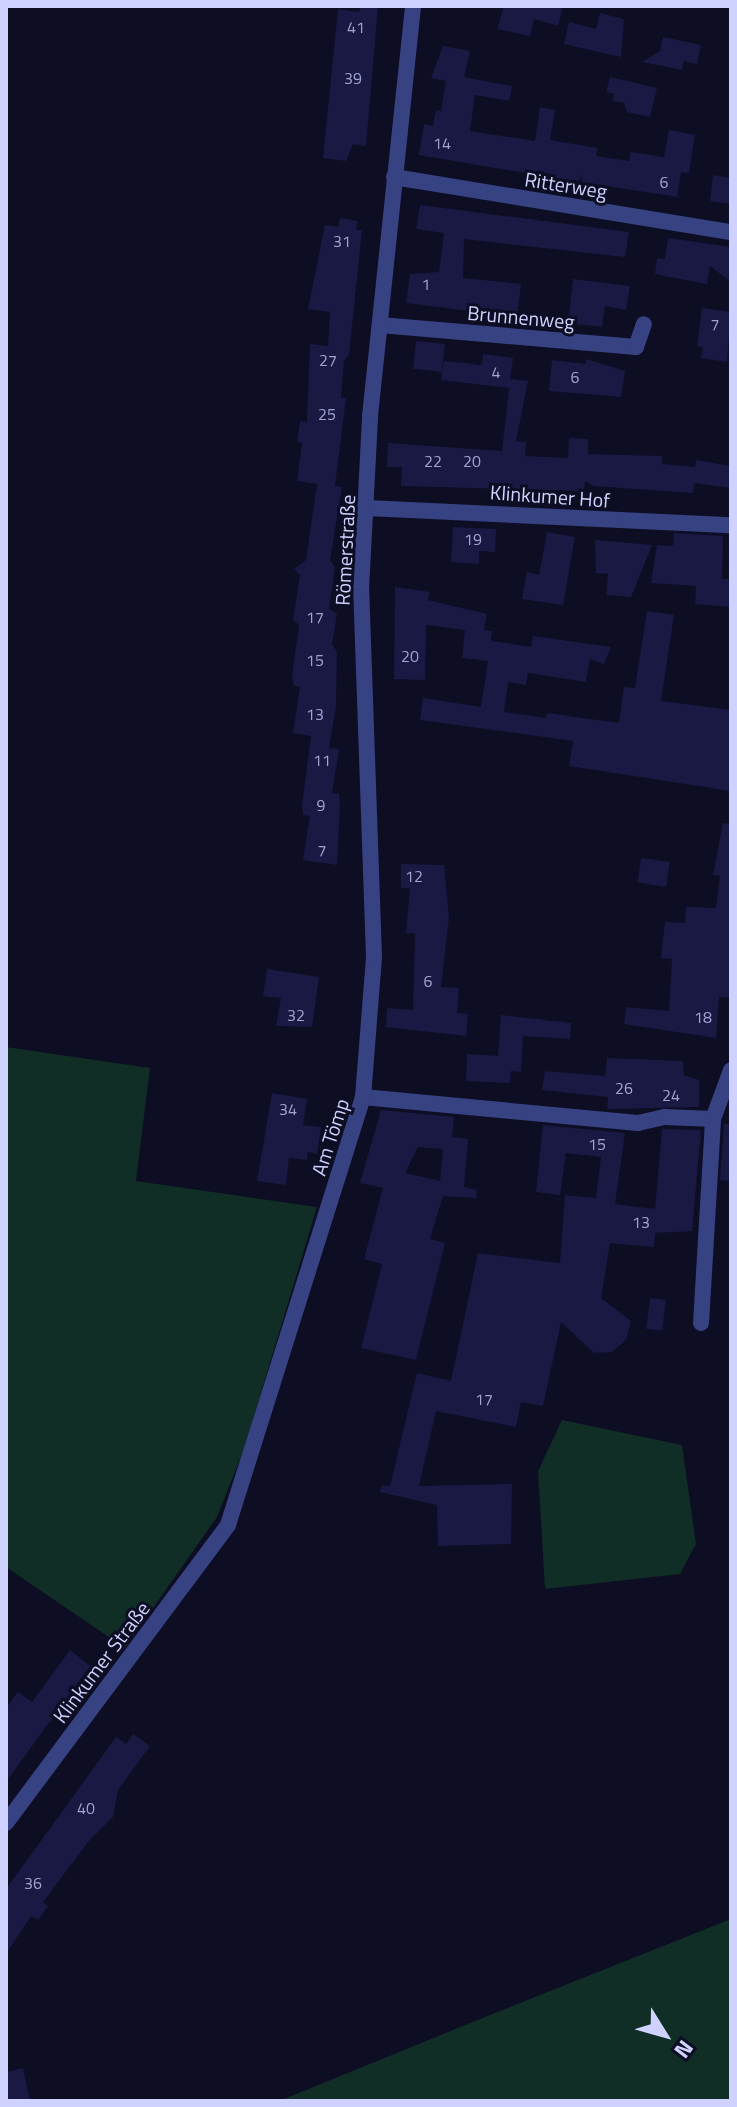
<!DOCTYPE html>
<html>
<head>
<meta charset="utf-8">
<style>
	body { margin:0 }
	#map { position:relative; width:737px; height:2107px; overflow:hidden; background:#0d0d23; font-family:"Titillium Web",sans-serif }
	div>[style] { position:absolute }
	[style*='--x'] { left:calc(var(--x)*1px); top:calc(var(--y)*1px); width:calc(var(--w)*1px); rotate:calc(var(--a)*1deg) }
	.green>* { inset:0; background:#102d26 }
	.building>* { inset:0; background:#1a1944; transform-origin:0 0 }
	.minor>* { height:16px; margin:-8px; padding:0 8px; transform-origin:8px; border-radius:8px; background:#374283 }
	span { translate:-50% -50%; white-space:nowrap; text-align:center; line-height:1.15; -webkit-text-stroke:6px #0d0d23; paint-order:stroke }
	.number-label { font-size:16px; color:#a2a4d0 }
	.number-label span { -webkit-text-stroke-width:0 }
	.street-label { font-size:20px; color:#cfd2ff }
	.frame { position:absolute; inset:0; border:8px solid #cfd2ff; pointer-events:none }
	.north { position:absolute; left:625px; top:1995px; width:80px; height:80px; -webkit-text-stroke:6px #0d0d23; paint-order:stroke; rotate:127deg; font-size:22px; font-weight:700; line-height:32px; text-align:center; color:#cfd2ff }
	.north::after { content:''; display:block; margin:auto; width:28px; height:36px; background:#cfd2ff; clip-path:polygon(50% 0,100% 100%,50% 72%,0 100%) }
</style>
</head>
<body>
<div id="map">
	<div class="green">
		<i style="clip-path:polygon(6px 1047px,150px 1068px,136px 1181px,317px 1207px,244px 1449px,217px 1517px,125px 1648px,6px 1567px)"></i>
		<i style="clip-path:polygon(562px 1420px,682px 1445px,696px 1544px,680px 1574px,545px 1589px,538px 1471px)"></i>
		<i style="clip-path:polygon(731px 1919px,731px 2101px,279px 2101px,480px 2019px)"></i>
	</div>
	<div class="building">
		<i style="clip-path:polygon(360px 6px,378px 6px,366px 146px,353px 144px,346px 161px,323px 158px,338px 9px,359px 12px)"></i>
		<i style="clip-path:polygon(504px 6px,563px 6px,558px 26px,534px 19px,530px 36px,497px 29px)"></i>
		<i style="clip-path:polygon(600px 13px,624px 19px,621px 57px,564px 44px,569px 22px,596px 29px)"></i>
		<i style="clip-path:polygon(663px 37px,701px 45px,697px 64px,684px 61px,682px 70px,642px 62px,660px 51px)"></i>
		<i style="clip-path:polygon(443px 46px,470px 51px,464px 77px,512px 86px,509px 101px,475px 95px,470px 131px,535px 141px,540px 107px,555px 110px,550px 140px,597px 148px,596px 156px,629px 161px,631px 152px,664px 157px,669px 130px,695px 135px,689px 173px,681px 172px,677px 197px,544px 176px,543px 183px,529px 181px,530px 174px,419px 155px,424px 124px,433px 126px,436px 110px,441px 111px,446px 81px,431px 78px)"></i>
		<i style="clip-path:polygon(610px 77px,657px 88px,650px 117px,627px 112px,624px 103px,613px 101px,614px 94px,606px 92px)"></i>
		<i style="clip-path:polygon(713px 175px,731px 178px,731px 204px,710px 201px)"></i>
		<i style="clip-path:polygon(420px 205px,629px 232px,625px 257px,464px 239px,463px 278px,521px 284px,517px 317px,406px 303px,410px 274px,439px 272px,444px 233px,416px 229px)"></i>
		<i style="clip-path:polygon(340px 218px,357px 221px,356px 230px,362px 230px,349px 355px,344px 360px,341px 398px,346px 398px,335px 486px,342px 487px,330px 560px,335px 567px,329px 609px,337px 614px,332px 644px,337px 653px,336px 706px,329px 748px,339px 749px,332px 793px,339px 794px,340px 804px,337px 865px,303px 860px,310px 816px,303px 815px,302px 806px,311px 736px,293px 733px,300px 687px,294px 686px,292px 677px,299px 625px,293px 620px,300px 575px,294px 569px,306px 560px,317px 484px,297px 481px,302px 443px,297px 442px,300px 421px,307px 422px,310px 344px,328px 346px,330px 312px,308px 309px,325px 225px,338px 227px)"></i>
		<i style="clip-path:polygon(668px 238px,731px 247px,731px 282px,710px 266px,707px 284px,655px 274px,657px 258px,665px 259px)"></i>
		<i style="clip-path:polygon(573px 279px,630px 286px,626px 310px,605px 306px,602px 327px,568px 323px)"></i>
		<i style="clip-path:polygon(702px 308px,731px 312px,727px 362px,701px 358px,703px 347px,697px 346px)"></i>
		<i style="left:416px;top:341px;width:29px;height:28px;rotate:6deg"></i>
		<i style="clip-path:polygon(483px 354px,513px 358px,510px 379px,528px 381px,516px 441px,526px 442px,525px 456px,568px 458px,569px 438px,588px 439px,588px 454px,662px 456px,662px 464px,695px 467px,696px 460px,731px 466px,731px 488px,694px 483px,693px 493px,594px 486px,585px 481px,584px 491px,401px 486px,402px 467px,387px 467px,388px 443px,502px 451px,509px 388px,441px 380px,444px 361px,482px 365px)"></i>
		<i style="clip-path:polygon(586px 359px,625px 371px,621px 397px,549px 391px,552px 360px,586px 364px)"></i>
		<i style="clip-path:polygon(453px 527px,496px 529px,495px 552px,479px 551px,479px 564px,451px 562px)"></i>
		<i style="clip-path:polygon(547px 532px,575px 537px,563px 605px,522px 599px,527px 572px,539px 575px)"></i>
		<i style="clip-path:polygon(674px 533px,723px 536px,722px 579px,731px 579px,731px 607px,695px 604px,696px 586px,651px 583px,657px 545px,673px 546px)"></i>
		<i style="clip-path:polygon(595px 540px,652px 545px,631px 597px,606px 595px,608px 574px,596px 573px)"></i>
		<i style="clip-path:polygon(395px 587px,430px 592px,428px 600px,487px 614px,484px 630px,492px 631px,491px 641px,531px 647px,533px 636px,611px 647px,604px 664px,590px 659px,586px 682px,528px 673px,526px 685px,508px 682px,504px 712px,546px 718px,547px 713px,619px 723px,624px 687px,635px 688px,647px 611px,674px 615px,661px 701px,731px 710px,731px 791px,569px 766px,573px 741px,420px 720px,423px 698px,481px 707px,488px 661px,462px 658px,465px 630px,426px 625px,425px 680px,394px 679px)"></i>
		<i style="clip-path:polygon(723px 823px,731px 824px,731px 982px,730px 998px,719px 997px,716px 1038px,624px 1024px,626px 1007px,669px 1011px,672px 959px,661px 958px,665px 922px,685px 923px,686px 907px,716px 908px,720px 876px,713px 875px)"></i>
		<i style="left:641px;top:858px;width:29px;height:25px;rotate:8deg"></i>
		<i style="clip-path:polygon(401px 864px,444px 865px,449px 917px,441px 987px,459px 988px,457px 1013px,468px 1014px,466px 1036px,386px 1027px,387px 1008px,413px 1010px,415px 934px,406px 933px,410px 888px,401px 888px)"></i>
		<i style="clip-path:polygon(267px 969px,319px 977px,312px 1027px,276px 1026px,281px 998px,263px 996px)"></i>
		<i style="clip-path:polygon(501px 1015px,571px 1023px,570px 1039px,523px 1036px,521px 1072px,511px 1071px,510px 1083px,466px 1081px,467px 1054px,498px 1056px)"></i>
		<i style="clip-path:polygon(607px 1058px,683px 1061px,684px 1075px,699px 1080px,699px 1107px,607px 1109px,608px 1097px,542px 1090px,545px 1071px,605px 1076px)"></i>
		<i style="clip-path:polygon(272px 1093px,307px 1099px,303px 1125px,321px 1127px,317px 1154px,308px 1152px,307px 1160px,289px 1158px,286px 1185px,257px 1181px)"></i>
		<i style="clip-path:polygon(evenodd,381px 1110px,454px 1117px,452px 1137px,468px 1139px,464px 1187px,477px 1190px,476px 1198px,443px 1196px,430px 1239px,445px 1243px,416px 1360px,361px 1348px,382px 1264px,364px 1259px,383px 1188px,360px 1183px,381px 1110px,418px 1147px,443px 1149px,440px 1181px,405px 1173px,418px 1147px)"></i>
		<i style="clip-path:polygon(724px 1124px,731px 1124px,731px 1181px,720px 1180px)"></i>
		<i style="clip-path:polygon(543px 1125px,625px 1133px,615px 1204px,655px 1209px,662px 1129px,701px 1130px,692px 1231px,655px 1233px,654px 1247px,610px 1243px,601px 1298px,631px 1321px,626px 1340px,612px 1352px,594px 1353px,561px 1322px,543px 1406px,521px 1402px,516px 1427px,436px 1411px,419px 1486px,512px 1484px,511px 1544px,438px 1546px,437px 1505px,380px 1492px,381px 1486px,390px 1486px,417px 1373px,451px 1381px,478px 1253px,560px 1263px,565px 1195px,596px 1198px,601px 1157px,566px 1153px,560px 1195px,536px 1192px)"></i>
		<i style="left:650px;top:1298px;width:16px;height:31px;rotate:7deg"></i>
		<i style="clip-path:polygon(70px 1650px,90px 1666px,6px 1782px,6px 1708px,18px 1692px,32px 1702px)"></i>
		<i style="clip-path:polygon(133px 1734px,150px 1746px,118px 1790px,113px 1817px,88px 1842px,43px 1902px,48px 1906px,38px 1920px,31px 1916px,6px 1954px,6px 1889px,116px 1737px,126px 1744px)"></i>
		<i style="clip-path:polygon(23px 2068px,30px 2101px,6px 2101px,6px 2072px)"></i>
	</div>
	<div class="minor">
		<i style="--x:394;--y:177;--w:341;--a:9.3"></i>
		<i style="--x:380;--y:325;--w:257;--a:4.9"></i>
		<i style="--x:636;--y:347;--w:24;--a:-71"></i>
		<i style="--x:367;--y:508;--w:364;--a:2.7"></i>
		<i style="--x:363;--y:1097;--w:276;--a:5.4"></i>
		<i style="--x:638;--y:1123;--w:28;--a:-13"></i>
		<i style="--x:665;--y:1117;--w:48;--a:2.4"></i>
		<i style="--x:713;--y:1119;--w:52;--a:-69.8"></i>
		<i style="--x:701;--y:1323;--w:204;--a:-86.6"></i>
		<i style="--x:6;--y:1823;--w:372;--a:-53.3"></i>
		<i style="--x:228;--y:1525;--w:449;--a:-72.5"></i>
		<i style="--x:363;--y:1097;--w:140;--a:-85.5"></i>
		<i style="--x:374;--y:957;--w:367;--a:-92"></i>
		<i style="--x:361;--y:590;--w:174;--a:-87"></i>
		<i style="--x:370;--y:416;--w:412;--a:-84"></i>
	</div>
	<div class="number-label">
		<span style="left:356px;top:27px">41</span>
		<span style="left:353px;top:78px">39</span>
		<span style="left:442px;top:143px">14</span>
		<span style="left:664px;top:182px">6</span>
		<span style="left:342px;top:241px">31</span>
		<span style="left:426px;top:284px">1</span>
		<span style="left:715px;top:324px">7</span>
		<span style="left:328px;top:360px">27</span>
		<span style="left:496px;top:372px">4</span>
		<span style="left:575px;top:377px">6</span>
		<span style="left:327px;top:414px">25</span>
		<span style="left:433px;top:461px">22</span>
		<span style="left:472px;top:461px">20</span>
		<span style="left:473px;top:539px">19</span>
		<span style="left:315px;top:617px">17</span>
		<span style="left:410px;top:656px">20</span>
		<span style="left:315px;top:660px">15</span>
		<span style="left:315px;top:714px">13</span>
		<span style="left:322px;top:760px">11</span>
		<span style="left:321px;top:805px">9</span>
		<span style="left:322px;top:850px">7</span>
		<span style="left:414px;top:876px">12</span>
		<span style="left:428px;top:981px">6</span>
		<span style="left:296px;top:1015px">32</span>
		<span style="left:703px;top:1017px">18</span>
		<span style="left:624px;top:1088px">26</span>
		<span style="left:671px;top:1095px">24</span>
		<span style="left:288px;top:1109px">34</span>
		<span style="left:597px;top:1144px">15</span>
		<span style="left:641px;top:1222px">13</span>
		<span style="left:484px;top:1399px">17</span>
		<span style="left:86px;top:1808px">40</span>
		<span style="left:33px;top:1883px">36</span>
	</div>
	<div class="street-label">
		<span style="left:566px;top:185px;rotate:9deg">Ritterweg</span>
		<span style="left:521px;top:317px;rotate:5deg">Brunnenweg</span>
		<span style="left:550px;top:496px;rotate:4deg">Klinkumer Hof</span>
		<span style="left:345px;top:550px;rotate:-87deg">Römerstraße</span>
		<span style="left:330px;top:1137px;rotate:-72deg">Am Tömp</span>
		<span style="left:101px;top:1662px;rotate:-53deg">Klinkumer Straße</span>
	</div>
	<div class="frame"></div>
	<div class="north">N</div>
</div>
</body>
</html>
